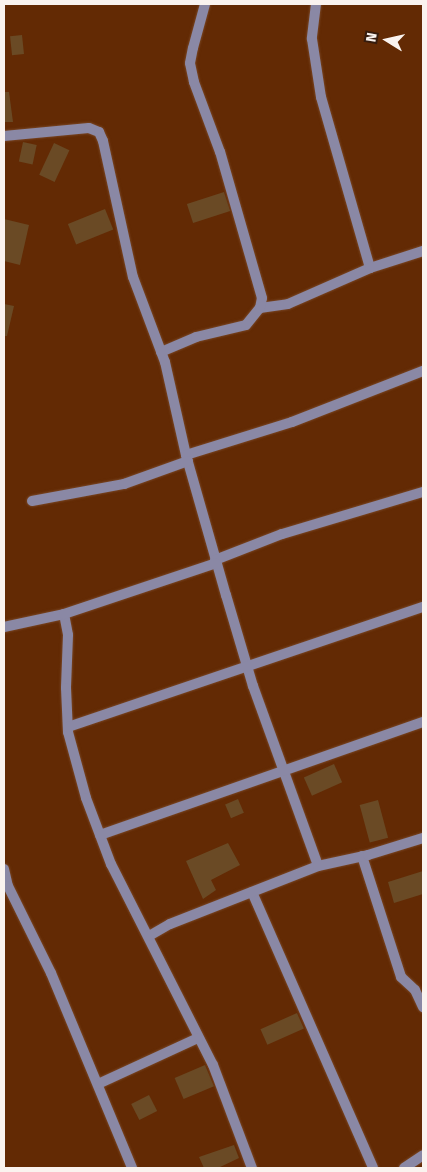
<!DOCTYPE html>
<html>
<head>
<meta charset="utf-8">
<style>
	body { margin:0 }
	#map { position:relative; width:427px; height:1172px; overflow:hidden; background:#632a04; font-family:"Fira Sans",sans-serif }
	div>[style] { position:absolute }
	[style*='--x'] { left:calc(var(--x)*1px); top:calc(var(--y)*1px); width:calc(var(--w)*1px); rotate:calc(var(--a)*1deg) }
	.building>* { inset:0; background:#6a4a25; transform-origin:0 0 }
	.roads { filter:drop-shadow(0 0 1px #784625) drop-shadow(0 0 1px #784625) }
	.minor>* { height:10px; margin:-5px; padding:0 5px; transform-origin:5px; border-radius:5px; background:#8a88a5 }
	span { translate:-50% -50%; white-space:nowrap; text-align:center; line-height:1.15; -webkit-text-stroke:4px #361c0e; paint-order:stroke }
	.frame { position:absolute; inset:0; border:5px solid #faf3ef; pointer-events:none }
	.north { position:absolute; left:362px; top:15px; width:50px; height:50px; -webkit-text-stroke:4px #361c0e; paint-order:stroke; rotate:280deg; font-size:14px; font-weight:700; line-height:20px; text-align:center; color:#faf3ef }
	.north::after { content:''; display:block; margin:auto; width:18px; height:22px; background:#faf3ef; clip-path:polygon(50% 0,100% 100%,50% 72%,0 100%) }
</style>
</head>
<body>
<div id="map">
	<div class="building">
		<i style="left:22px;top:35px;width:19px;height:12px;rotate:84deg"></i>
		<i style="clip-path:polygon(4px 92px,9px 92px,13px 122px,4px 122px)"></i>
		<i style="left:23px;top:142px;width:14px;height:20px;rotate:12deg"></i>
		<i style="left:54px;top:143px;width:17px;height:35px;rotate:25deg"></i>
		<i style="left:224px;top:192px;width:20px;height:39px;rotate:72deg"></i>
		<i style="left:105px;top:209px;width:22px;height:40px;rotate:68deg"></i>
		<i style="clip-path:polygon(4px 219px,29px 225px,20px 265px,4px 261px)"></i>
		<i style="clip-path:polygon(4px 304px,14px 306px,7px 336px,4px 336px)"></i>
		<i style="left:334px;top:764px;width:20px;height:33px;rotate:66deg"></i>
		<i style="left:238px;top:799px;width:15px;height:14px;rotate:67deg"></i>
		<i style="left:378px;top:800px;width:39px;height:19px;rotate:75deg"></i>
		<i style="clip-path:polygon(228px 843px,240px 865px,211px 880px,216px 890px,203px 899px,186px 861px)"></i>
		<i style="clip-path:polygon(423px 871px,423px 894px,394px 903px,388px 882px)"></i>
		<i style="left:297px;top:1013px;width:17px;height:40px;rotate:66deg"></i>
		<i style="left:205px;top:1065px;width:23px;height:33px;rotate:67deg"></i>
		<i style="left:149px;top:1095px;width:18px;height:20px;rotate:63deg"></i>
		<i style="clip-path:polygon(234px 1145px,239px 1158px,218px 1168px,204px 1168px,199px 1157px)"></i>
	</div>
	<div class="roads">
		<div class="minor">
			<i style="--x:316;--y:4;--w:35;--a:97"></i>
			<i style="--x:312;--y:39;--w:59;--a:81.2"></i>
			<i style="--x:321;--y:97;--w:178;--a:74"></i>
			<i style="--x:4;--y:136;--w:85;--a:-5.4"></i>
			<i style="--x:89;--y:128;--w:11;--a:22"></i>
			<i style="--x:99;--y:132;--w:10;--a:66"></i>
			<i style="--x:103;--y:141;--w:139;--a:77.6"></i>
			<i style="--x:133;--y:277;--w:91;--a:69.4"></i>
			<i style="--x:165;--y:362;--w:95;--a:77.3"></i>
			<i style="--x:186;--y:455;--w:146;--a:74.1"></i>
			<i style="--x:226;--y:595;--w:95;--a:73.5"></i>
			<i style="--x:253;--y:686;--w:191;--a:70.1"></i>
			<i style="--x:260;--y:308;--w:28;--a:-8"></i>
			<i style="--x:288;--y:304;--w:90;--a:-23.7"></i>
			<i style="--x:370;--y:268;--w:56;--a:-17.8"></i>
			<i style="--x:161;--y:352;--w:38;--a:-23"></i>
			<i style="--x:196;--y:337;--w:51;--a:-13.5"></i>
			<i style="--x:246;--y:325;--w:22;--a:-51"></i>
			<i style="--x:260;--y:308;--w:10;--a:-79"></i>
			<i style="--x:262;--y:298;--w:152;--a:-106"></i>
			<i style="--x:220;--y:152;--w:75;--a:-110.4"></i>
			<i style="--x:194;--y:82;--w:19;--a:-102"></i>
			<i style="--x:190;--y:63;--w:15;--a:-79"></i>
			<i style="--x:193;--y:48;--w:46;--a:-74.7"></i>
			<i style="--x:186;--y:455;--w:111;--a:-17.3"></i>
			<i style="--x:292;--y:422;--w:141;--a:-21.3"></i>
			<i style="--x:32;--y:501;--w:94;--a:-10.5"></i>
			<i style="--x:124;--y:484;--w:68;--a:-19.8"></i>
			<i style="--x:215;--y:560;--w:72;--a:-21.2"></i>
			<i style="--x:282;--y:534;--w:147;--a:-16.6"></i>
			<i style="--x:64;--y:614;--w:21;--a:79"></i>
			<i style="--x:68;--y:635;--w:53;--a:92.2"></i>
			<i style="--x:66;--y:688;--w:44;--a:87.4"></i>
			<i style="--x:68;--y:732;--w:68;--a:74.7"></i>
			<i style="--x:86;--y:798;--w:71;--a:69.3"></i>
			<i style="--x:111;--y:864;--w:225;--a:63.1"></i>
			<i style="--x:213;--y:1065;--w:110;--a:69.3"></i>
			<i style="--x:4;--y:627;--w:61;--a:-12.2"></i>
			<i style="--x:64;--y:614;--w:160;--a:-18.5"></i>
			<i style="--x:68;--y:727;--w:375;--a:-18.7"></i>
			<i style="--x:100;--y:835;--w:342;--a:-19.3"></i>
			<i style="--x:362;--y:856;--w:127;--a:72.1"></i>
			<i style="--x:401;--y:977;--w:19;--a:43"></i>
			<i style="--x:415;--y:990;--w:19;--a:65"></i>
			<i style="--x:4;--y:869;--w:17;--a:77"></i>
			<i style="--x:8;--y:886;--w:97;--a:63.7"></i>
			<i style="--x:51;--y:973;--w:211;--a:67.4"></i>
			<i style="--x:252;--y:892;--w:301;--a:66.3"></i>
			<i style="--x:149;--y:936;--w:24;--a:-30"></i>
			<i style="--x:170;--y:924;--w:159;--a:-21.4"></i>
			<i style="--x:318;--y:866;--w:51;--a:-12.4"></i>
			<i style="--x:368;--y:855;--w:58;--a:-17.2"></i>
			<i style="--x:98;--y:1084;--w:110;--a:-24.7"></i>
			<i style="--x:404;--y:1168;--w:23;--a:-34"></i>
		</div>
	</div>
	<div class="frame"></div>
	<div class="north">N</div>
</div>
</body>
</html>
